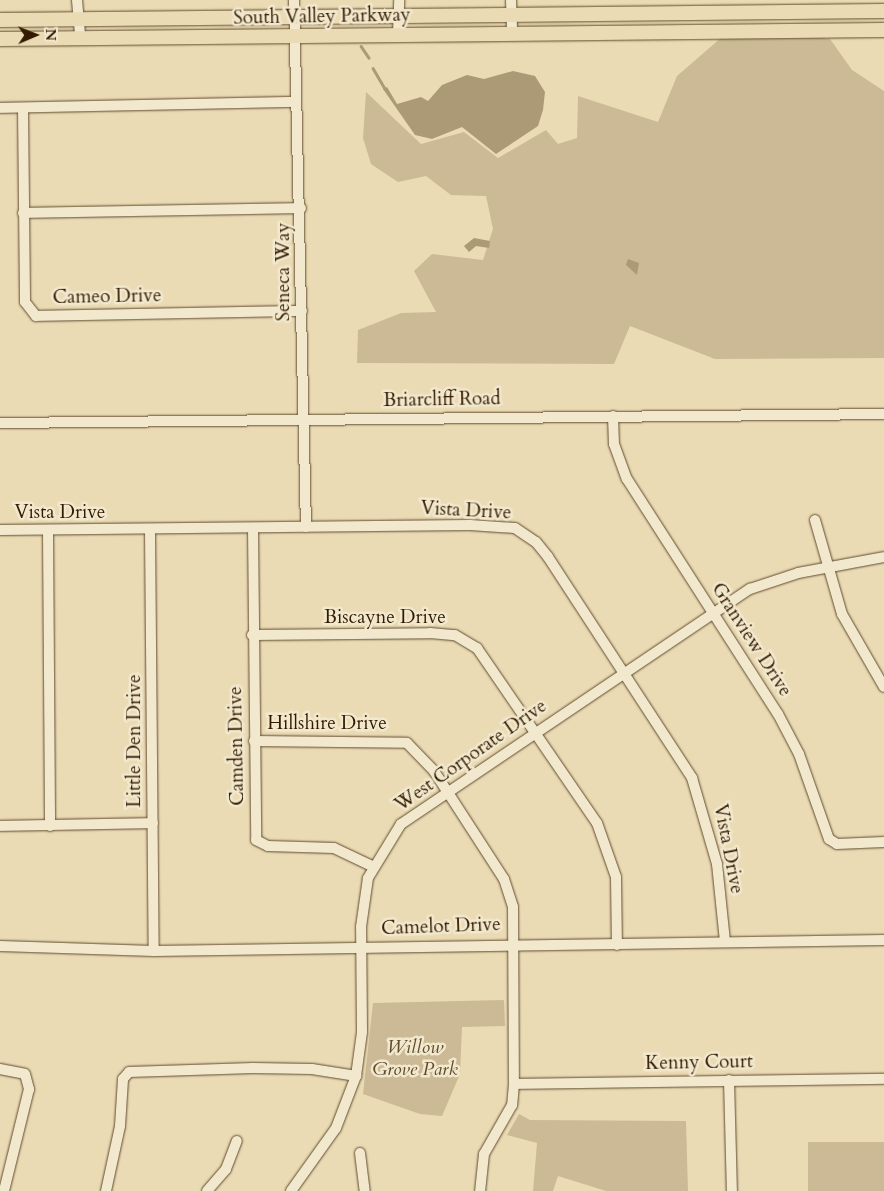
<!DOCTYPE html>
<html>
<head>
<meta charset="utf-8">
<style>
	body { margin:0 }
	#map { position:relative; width:884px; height:1191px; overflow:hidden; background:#eadbb4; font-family:Cardo,serif }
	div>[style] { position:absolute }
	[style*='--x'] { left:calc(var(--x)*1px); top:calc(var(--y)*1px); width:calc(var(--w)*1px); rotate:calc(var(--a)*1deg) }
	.green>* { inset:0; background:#cbba95; transform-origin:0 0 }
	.water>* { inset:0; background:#ac9a77 }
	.stream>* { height:2.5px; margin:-1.25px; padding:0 1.25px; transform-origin:1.25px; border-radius:1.25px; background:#ac9a77 }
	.roads { filter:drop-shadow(0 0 1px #614b2d) drop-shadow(0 0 1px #614b2d) }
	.minor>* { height:10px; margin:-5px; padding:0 5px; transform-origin:5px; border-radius:5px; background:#f1e8ce }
	.major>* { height:14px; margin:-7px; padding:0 7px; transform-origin:7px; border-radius:7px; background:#eadbb4 }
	span { translate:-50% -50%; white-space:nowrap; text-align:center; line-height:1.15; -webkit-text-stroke:5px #f1e8ce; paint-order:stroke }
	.street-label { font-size:19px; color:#331b00 }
	.park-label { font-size:19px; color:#614b2d; font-style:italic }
	.north { position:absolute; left:10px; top:10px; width:50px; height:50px; -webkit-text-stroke:4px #f1e8ce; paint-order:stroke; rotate:89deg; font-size:14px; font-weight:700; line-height:20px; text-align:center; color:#331b00 }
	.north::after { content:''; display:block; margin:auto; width:18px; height:22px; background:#331b00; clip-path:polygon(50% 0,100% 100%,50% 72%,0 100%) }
</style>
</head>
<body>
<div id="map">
	<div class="green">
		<i style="clip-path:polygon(801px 36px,830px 39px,852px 70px,884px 91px,884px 358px,715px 359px,630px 326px,614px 364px,357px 363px,358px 330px,401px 313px,436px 312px,414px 271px,432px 254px,483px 260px,493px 229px,486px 196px,451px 195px,426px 176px,398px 182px,371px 164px,363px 138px,366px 92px,421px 144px,464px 132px,498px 158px,546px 130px,558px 144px,577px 138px,578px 96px,658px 122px,677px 76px,722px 37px)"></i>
		<i style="clip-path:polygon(504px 1000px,505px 1026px,462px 1027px,460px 1074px,442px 1116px,420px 1114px,363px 1094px,373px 1003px)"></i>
		<i style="clip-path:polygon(519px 1114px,530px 1120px,686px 1121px,688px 1191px,606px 1191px,558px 1176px,553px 1191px,533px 1191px,537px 1143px,507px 1135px)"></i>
		<i style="left:808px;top:1142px;width:76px;height:50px"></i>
	</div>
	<div class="water">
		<i style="clip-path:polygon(513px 71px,535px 76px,545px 92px,543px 110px,538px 126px,496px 154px,462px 127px,432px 139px,415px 135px,383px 89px,387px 87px,397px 104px,421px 97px,428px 101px,442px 85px,467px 75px,484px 79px)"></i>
		<i style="clip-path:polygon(474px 238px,490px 241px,489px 248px,476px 246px,469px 252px,464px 246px)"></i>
		<i style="clip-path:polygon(628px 259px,639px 263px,637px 275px,626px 265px)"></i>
	</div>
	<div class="stream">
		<i style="--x:361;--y:46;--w:14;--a:56"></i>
		<i style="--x:373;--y:68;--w:24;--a:60"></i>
	</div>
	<div class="roads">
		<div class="minor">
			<i style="--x:77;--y:0;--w:38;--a:85"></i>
			<i style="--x:294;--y:0;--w:527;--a:88.7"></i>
			<i style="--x:511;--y:0;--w:33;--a:88"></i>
			<i style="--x:398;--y:35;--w:35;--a:-88"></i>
			<i style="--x:0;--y:108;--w:295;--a:-1.2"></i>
			<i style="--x:23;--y:108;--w:194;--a:89.4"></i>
			<i style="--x:25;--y:302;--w:18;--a:52"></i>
			<i style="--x:36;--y:316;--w:266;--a:-1.1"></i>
			<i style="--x:23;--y:213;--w:278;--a:-1"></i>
			<i style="--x:613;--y:416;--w:28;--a:88"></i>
			<i style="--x:614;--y:444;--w:37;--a:70"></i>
			<i style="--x:627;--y:479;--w:279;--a:57.3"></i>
			<i style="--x:778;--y:714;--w:45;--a:62.3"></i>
			<i style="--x:799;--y:754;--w:90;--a:70.6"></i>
			<i style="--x:829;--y:839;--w:9;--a:32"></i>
			<i style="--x:837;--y:844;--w:47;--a:-2.4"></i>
			<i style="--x:0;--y:423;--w:884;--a:-0.58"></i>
			<i style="--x:815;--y:520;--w:98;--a:74"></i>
			<i style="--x:842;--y:614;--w:84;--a:60.1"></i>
			<i style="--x:253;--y:528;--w:312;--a:89.4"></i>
			<i style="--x:256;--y:840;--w:13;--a:27"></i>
			<i style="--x:268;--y:846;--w:66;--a:1.7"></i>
			<i style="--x:334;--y:848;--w:44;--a:25.4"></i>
			<i style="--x:0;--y:530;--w:470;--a:-0.6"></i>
			<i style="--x:470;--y:525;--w:45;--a:3.8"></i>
			<i style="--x:515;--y:528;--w:25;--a:34"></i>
			<i style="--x:536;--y:542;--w:19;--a:51"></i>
			<i style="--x:548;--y:557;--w:264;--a:56.9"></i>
			<i style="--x:692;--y:778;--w:90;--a:73.8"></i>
			<i style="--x:717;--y:864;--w:77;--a:84.1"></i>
			<i style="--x:150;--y:530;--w:421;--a:89.5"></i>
			<i style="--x:48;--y:531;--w:295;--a:89.6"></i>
			<i style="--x:252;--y:635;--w:178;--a:-0.6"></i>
			<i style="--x:430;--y:633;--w:25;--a:5"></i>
			<i style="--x:455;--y:635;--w:26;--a:31"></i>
			<i style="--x:477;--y:648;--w:212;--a:55.6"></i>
			<i style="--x:597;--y:823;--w:57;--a:70.6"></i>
			<i style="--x:616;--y:877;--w:68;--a:89.2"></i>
			<i style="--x:254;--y:741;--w:153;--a:0.7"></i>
			<i style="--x:407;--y:743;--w:39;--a:46"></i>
			<i style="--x:434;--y:771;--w:129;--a:57.1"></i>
			<i style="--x:504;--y:879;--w:29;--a:72"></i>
			<i style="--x:513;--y:907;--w:177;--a:89.7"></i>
			<i style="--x:514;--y:1084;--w:21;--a:95"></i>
			<i style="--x:512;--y:1105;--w:56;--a:119.7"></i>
			<i style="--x:484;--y:1154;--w:37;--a:96"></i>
			<i style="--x:0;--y:826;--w:153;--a:-1.1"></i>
			<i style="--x:0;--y:946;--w:154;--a:1.9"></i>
			<i style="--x:154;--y:951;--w:730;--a:-0.86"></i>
			<i style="--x:0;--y:1069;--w:25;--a:11"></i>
			<i style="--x:25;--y:1074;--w:16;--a:75"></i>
			<i style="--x:29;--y:1089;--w:105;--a:103.8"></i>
			<i style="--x:729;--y:1080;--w:111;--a:88.5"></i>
			<i style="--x:514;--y:1084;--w:370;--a:-0.8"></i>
			<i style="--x:360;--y:1153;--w:38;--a:83"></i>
			<i style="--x:106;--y:1191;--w:66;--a:-77.8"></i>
			<i style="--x:120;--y:1126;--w:47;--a:-86.3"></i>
			<i style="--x:123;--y:1079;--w:9;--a:-49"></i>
			<i style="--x:129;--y:1072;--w:124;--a:-1.8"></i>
			<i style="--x:253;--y:1068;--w:59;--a:1"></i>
			<i style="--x:312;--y:1069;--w:45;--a:9"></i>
			<i style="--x:207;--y:1191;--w:29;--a:-49"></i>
			<i style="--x:226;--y:1169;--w:30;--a:-69"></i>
			<i style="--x:291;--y:1191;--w:77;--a:-54.5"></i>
			<i style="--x:336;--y:1128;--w:56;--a:-69"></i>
			<i style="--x:356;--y:1076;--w:44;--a:-82.2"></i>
			<i style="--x:362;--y:1032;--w:105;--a:-90.5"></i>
			<i style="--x:361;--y:927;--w:49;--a:-81.9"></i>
			<i style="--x:368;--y:878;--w:63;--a:-58.6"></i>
			<i style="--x:401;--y:824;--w:421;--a:-34"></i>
			<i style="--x:750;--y:589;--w:51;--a:-18.4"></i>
			<i style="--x:798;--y:573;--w:87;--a:-10.5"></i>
		</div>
		<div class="major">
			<i style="--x:0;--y:20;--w:884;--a:-0.58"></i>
			<i style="--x:0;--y:39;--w:884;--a:-0.58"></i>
		</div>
	</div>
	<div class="street-label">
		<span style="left:322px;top:17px;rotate:-1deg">South Valley Parkway</span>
		<span style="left:284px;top:272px;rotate:-90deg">Seneca Way</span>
		<span style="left:107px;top:297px;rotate:-1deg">Cameo Drive</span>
		<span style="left:442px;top:400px;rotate:-1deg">Briarcliff Road</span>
		<span style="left:466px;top:511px;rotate:3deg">Vista Drive</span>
		<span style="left:60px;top:513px">Vista Drive</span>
		<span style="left:385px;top:618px">Biscayne Drive</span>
		<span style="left:751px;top:640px;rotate:57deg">Granview Drive</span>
		<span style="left:327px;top:724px">Hillshire Drive</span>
		<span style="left:135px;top:741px;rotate:-90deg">Little Den Drive</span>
		<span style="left:237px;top:746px;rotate:-91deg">Camden Drive</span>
		<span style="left:471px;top:756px;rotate:-35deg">West Corporate Drive</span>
		<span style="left:728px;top:849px;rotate:79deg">Vista Drive</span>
		<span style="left:441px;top:927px;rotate:-2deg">Camelot Drive</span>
		<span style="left:699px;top:1063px;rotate:-1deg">Kenny Court</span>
	</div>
	<div class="park-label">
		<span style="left:415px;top:1059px">Willow<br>Grove Park</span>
	</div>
	<div class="north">N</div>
</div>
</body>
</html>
